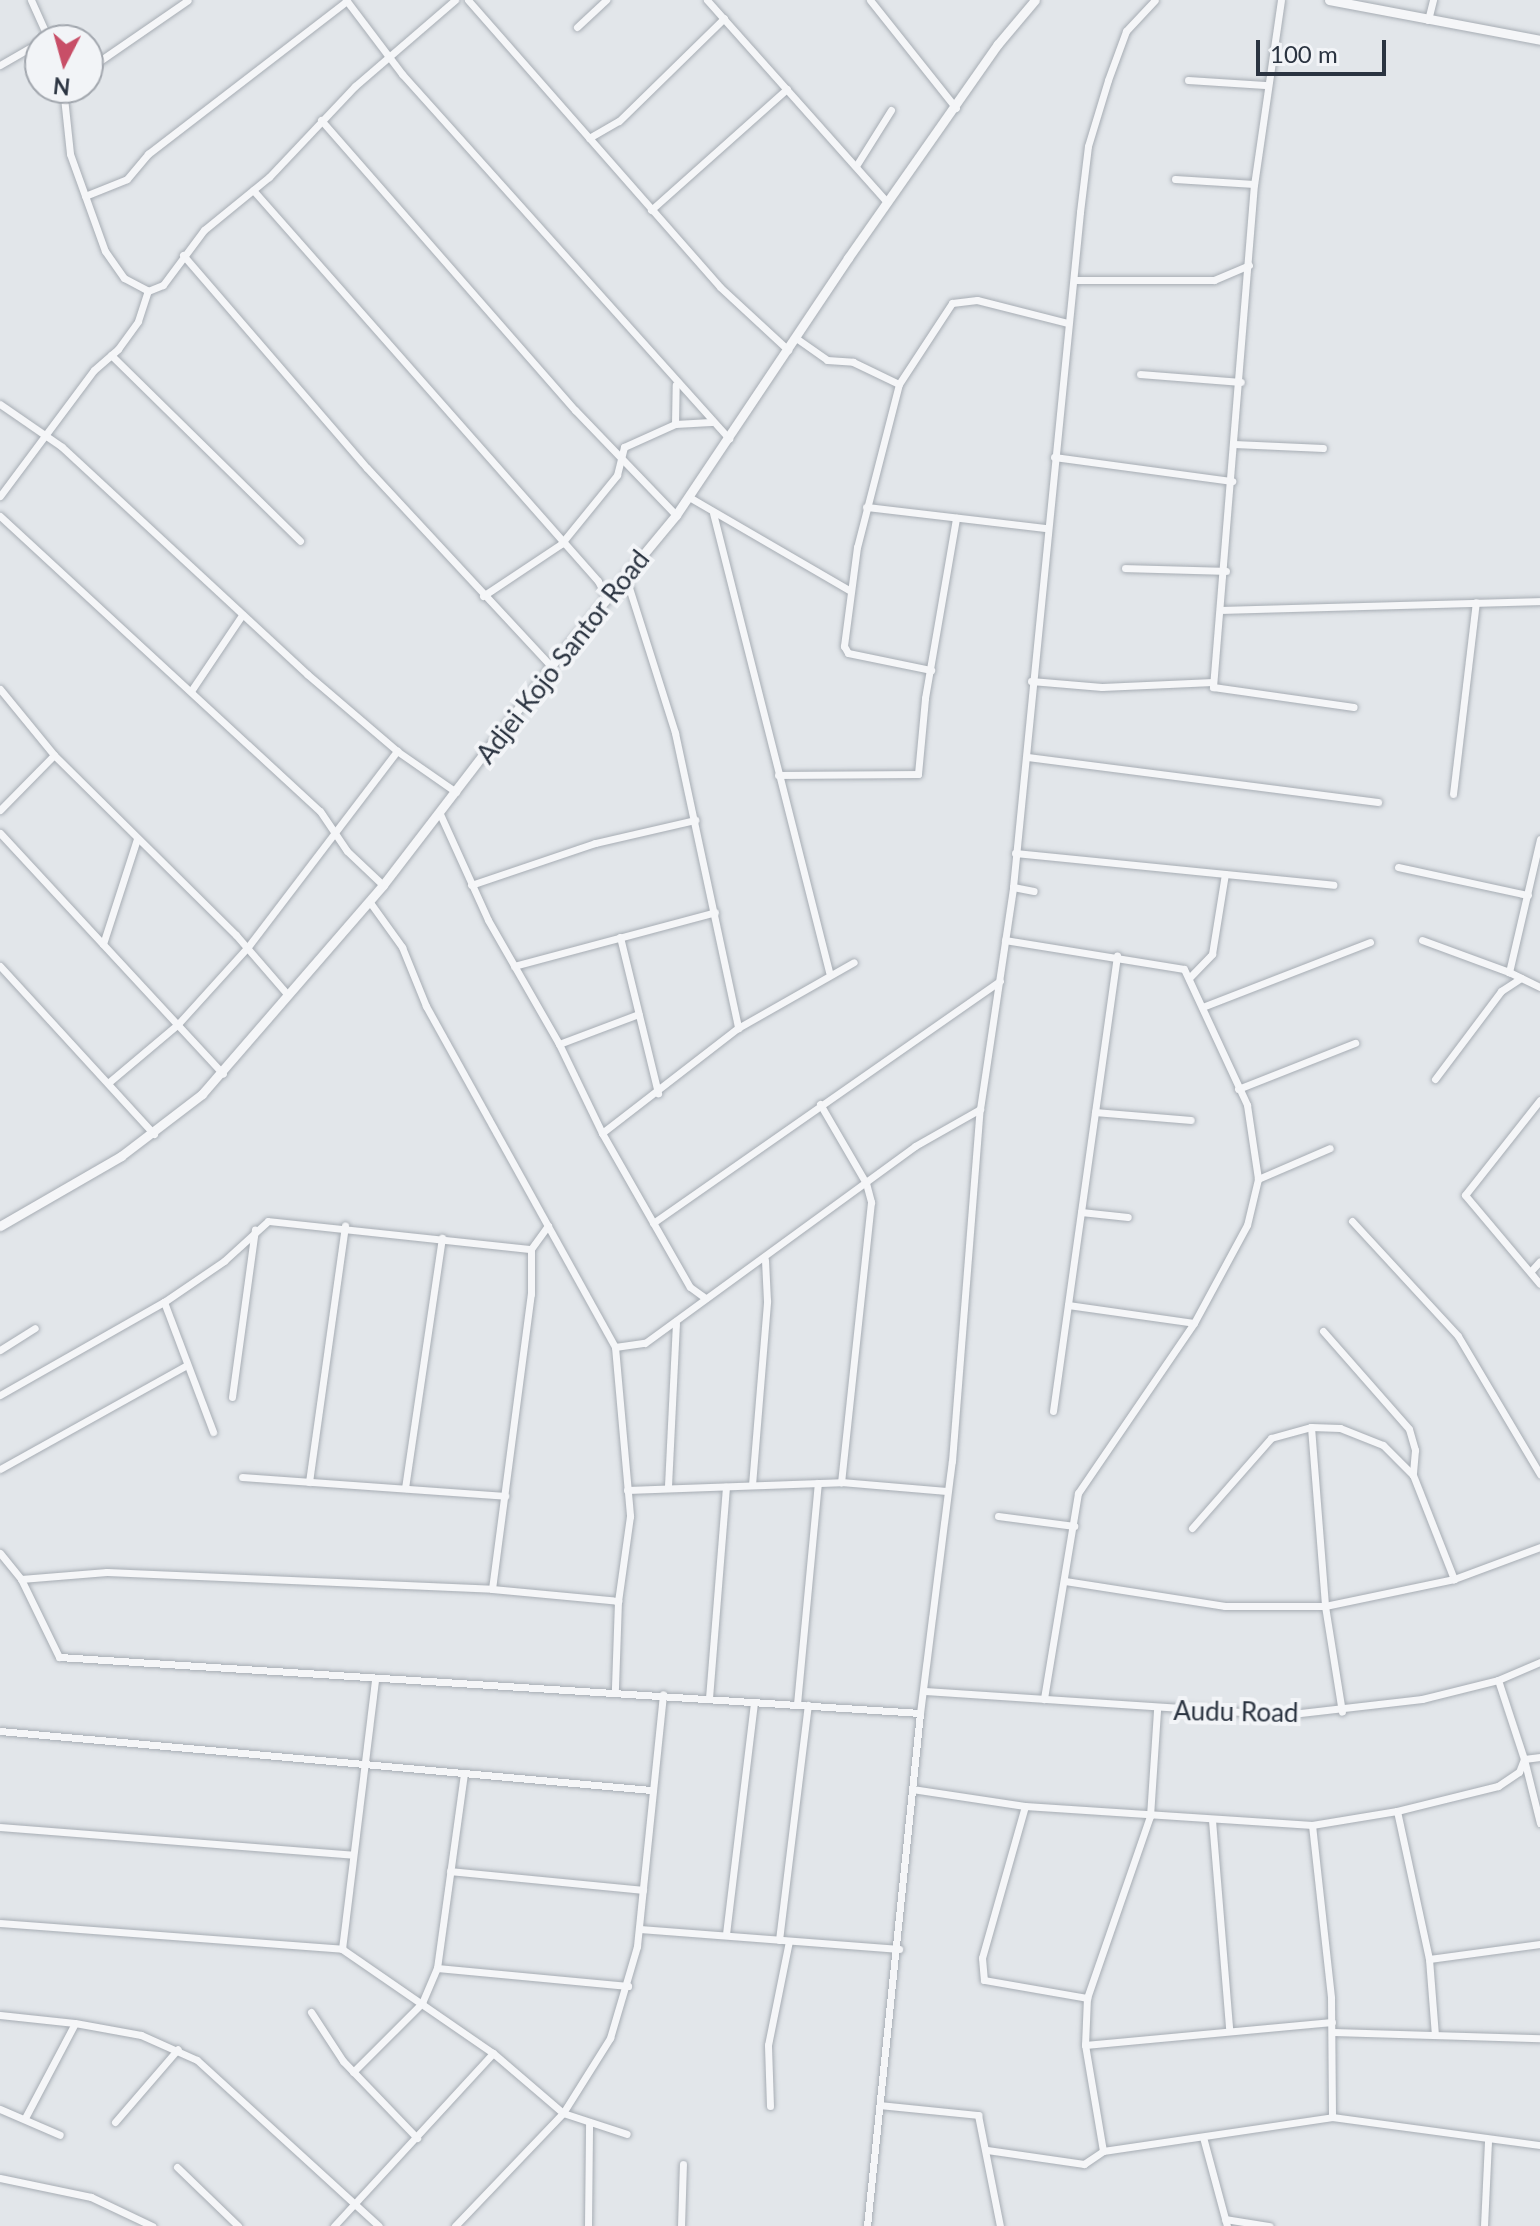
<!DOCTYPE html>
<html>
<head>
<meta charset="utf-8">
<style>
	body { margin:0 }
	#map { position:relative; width:1540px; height:2226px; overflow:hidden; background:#e2e6ea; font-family:Lato,sans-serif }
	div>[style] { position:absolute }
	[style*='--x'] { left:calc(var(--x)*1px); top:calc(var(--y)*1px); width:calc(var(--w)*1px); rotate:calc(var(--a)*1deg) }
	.roads { filter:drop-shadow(0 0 2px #a7adb4) drop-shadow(0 0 2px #a7adb4) }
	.minor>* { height:7px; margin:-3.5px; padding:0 3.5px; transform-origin:3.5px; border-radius:3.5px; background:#f5f6f8 }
	.tertiary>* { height:9px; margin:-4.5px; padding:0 4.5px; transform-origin:4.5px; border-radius:4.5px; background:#f5f6f8 }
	span { translate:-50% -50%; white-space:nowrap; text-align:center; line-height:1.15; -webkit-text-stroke:8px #f2f4f7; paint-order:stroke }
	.street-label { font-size:26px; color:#2b3441 }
	.north { position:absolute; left:24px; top:24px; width:80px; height:80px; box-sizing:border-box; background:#f2f4f7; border:2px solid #a2a7ae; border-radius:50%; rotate:186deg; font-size:22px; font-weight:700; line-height:32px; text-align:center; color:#2b3441 }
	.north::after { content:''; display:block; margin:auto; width:28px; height:36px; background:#c84e67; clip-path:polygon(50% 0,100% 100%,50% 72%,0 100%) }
	.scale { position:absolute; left:1256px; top:40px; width:130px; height:36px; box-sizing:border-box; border:4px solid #2b3441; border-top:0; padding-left:10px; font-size:24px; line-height:28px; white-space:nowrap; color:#2b3441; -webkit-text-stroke:6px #f2f4f7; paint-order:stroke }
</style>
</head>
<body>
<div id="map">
	<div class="roads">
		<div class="minor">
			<i style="--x:31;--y:0;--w:44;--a:65.8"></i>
			<i style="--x:346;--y:0;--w:93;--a:52.9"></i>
			<i style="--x:402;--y:74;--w:490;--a:48.1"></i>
			<i style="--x:468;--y:0;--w:382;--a:48.7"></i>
			<i style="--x:720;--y:287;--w:93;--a:42.8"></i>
			<i style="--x:707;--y:0;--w:271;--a:48.3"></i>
			<i style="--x:870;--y:0;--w:138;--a:51.5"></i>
			<i style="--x:1281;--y:0;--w:186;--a:98.3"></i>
			<i style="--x:1254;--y:184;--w:505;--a:94.66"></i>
			<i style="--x:1213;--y:687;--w:142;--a:8.1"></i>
			<i style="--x:1428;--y:20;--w:21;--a:-76"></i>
			<i style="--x:577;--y:27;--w:40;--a:-43"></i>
			<i style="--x:0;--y:65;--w:46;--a:-29.9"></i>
			<i style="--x:88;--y:69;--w:121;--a:-34.6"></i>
			<i style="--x:1188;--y:80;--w:77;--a:3.7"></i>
			<i style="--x:63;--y:88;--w:66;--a:83.9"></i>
			<i style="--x:70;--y:154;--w:103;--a:70.2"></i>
			<i style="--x:105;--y:251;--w:33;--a:55"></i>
			<i style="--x:124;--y:278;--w:27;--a:28"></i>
			<i style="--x:321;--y:120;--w:386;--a:48.8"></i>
			<i style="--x:575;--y:410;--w:146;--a:46.1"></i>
			<i style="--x:589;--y:138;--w:34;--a:-30"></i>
			<i style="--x:619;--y:121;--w:147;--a:-44.4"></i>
			<i style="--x:856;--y:166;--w:66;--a:-58"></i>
			<i style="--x:1175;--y:179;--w:79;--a:3.6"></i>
			<i style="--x:253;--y:190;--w:521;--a:48.58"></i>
			<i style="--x:598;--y:581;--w:20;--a:63"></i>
			<i style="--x:85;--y:196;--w:45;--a:-22"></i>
			<i style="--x:127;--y:179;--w:33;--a:-50"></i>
			<i style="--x:148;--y:154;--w:251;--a:-37.6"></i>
			<i style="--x:651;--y:210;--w:182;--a:-41.7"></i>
			<i style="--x:183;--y:255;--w:281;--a:49.2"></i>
			<i style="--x:367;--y:468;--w:270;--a:47.1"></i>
			<i style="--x:1074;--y:280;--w:140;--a:0"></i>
			<i style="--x:1214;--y:280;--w:38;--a:-23"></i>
			<i style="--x:796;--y:338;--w:38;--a:35"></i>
			<i style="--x:827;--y:360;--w:26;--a:4"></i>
			<i style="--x:853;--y:362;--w:51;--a:25.6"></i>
			<i style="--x:899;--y:384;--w:168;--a:104.4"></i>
			<i style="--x:857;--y:547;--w:100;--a:97.5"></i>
			<i style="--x:844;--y:646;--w:8;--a:60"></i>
			<i style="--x:848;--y:653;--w:85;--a:11.6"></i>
			<i style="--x:111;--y:355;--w:265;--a:44.5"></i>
			<i style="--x:1140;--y:374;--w:101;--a:4.5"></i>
			<i style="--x:899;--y:384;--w:97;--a:-56.8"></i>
			<i style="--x:952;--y:303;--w:25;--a:-7"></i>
			<i style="--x:977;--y:300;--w:94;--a:14.2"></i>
			<i style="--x:0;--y:404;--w:75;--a:34.7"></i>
			<i style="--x:62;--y:447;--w:334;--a:42.8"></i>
			<i style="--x:307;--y:674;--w:118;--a:40.5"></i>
			<i style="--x:397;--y:751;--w:72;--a:34.8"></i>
			<i style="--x:675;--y:424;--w:36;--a:-3"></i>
			<i style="--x:1234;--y:444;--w:89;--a:2.6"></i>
			<i style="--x:1054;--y:457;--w:180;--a:7.7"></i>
			<i style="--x:0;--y:496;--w:157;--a:-53.3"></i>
			<i style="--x:94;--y:370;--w:32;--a:-41"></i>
			<i style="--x:118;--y:349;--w:34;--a:-54"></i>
			<i style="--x:138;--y:321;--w:32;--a:-72"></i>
			<i style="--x:148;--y:291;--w:16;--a:-22"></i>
			<i style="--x:163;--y:285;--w:69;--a:-53.3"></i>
			<i style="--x:204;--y:230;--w:84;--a:-39.2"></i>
			<i style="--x:269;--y:177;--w:125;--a:-46.6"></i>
			<i style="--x:355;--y:86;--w:132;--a:-40.7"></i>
			<i style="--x:689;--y:497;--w:185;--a:30.2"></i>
			<i style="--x:866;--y:507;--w:181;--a:6.7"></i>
			<i style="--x:713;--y:513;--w:474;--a:75.8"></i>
			<i style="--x:0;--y:516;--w:435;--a:42.7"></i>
			<i style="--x:320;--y:811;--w:48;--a:56"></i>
			<i style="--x:347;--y:851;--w:50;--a:43.4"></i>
			<i style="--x:1125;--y:568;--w:101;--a:1.7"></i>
			<i style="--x:625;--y:575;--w:166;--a:72.4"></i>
			<i style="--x:675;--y:733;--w:302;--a:77.9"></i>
			<i style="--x:483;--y:596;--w:94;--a:-33.7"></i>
			<i style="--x:561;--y:544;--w:89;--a:-50.9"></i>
			<i style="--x:617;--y:475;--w:29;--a:-76"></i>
			<i style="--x:624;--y:447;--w:56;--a:-24.3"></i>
			<i style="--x:675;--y:424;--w:39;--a:-89"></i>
			<i style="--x:1223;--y:610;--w:317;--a:-1.6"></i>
			<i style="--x:1031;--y:681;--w:71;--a:4.8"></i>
			<i style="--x:1102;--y:687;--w:111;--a:-2.6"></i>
			<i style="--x:0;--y:689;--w:85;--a:50.7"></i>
			<i style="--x:54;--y:755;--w:256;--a:44.7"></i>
			<i style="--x:236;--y:935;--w:79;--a:49.1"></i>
			<i style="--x:191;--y:691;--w:92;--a:-56.1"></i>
			<i style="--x:1027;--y:757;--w:354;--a:7.3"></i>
			<i style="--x:778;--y:775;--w:140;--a:-0.4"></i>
			<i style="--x:918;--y:774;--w:76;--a:-84.7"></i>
			<i style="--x:925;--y:698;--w:183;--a:-80.2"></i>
			<i style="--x:1453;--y:794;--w:193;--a:-83.2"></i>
			<i style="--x:0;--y:810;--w:77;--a:-45.5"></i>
			<i style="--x:440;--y:814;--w:116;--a:65.6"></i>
			<i style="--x:488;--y:920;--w:143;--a:60.2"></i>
			<i style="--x:559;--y:1044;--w:99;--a:64.2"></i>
			<i style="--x:602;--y:1133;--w:177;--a:60.3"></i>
			<i style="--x:690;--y:1287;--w:19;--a:36"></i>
			<i style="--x:0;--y:833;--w:328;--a:47.2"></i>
			<i style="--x:1540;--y:839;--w:137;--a:103.1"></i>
			<i style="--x:1509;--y:972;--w:34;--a:26"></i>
			<i style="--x:1015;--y:853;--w:320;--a:5.7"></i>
			<i style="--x:1398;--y:867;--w:133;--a:12.2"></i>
			<i style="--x:471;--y:885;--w:131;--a:-18.7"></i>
			<i style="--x:595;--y:843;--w:103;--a:-13"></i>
			<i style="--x:1013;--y:887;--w:21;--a:11"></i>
			<i style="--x:369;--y:901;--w:57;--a:54.3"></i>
			<i style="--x:402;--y:947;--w:64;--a:67.9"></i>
			<i style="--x:426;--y:1006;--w:390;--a:61"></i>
			<i style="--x:615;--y:1347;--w:170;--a:84.9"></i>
			<i style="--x:630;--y:1516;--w:86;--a:98"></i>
			<i style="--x:618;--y:1601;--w:88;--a:92"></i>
			<i style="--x:620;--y:937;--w:161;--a:76.3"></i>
			<i style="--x:1005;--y:940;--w:181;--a:9.2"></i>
			<i style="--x:1184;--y:969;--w:150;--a:65.1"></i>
			<i style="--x:1247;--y:1105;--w:75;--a:81.5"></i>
			<i style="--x:1258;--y:1179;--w:47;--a:103.4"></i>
			<i style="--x:1247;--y:1225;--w:111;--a:118.4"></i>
			<i style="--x:1194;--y:1323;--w:206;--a:124.3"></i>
			<i style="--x:1078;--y:1493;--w:209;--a:99.4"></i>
			<i style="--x:1422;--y:940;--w:93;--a:20.2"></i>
			<i style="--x:103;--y:944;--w:110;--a:-72.1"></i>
			<i style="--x:0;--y:966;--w:228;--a:47.5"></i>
			<i style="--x:514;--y:966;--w:208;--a:-15"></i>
			<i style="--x:1190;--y:977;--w:32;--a:-46"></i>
			<i style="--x:1212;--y:954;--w:81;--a:-80.8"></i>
			<i style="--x:1205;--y:1006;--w:177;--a:-21.2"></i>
			<i style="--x:559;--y:1044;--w:85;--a:-20.6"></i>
			<i style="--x:1435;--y:1079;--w:110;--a:-53.1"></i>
			<i style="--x:1501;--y:991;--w:24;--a:-33"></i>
			<i style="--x:108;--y:1083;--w:92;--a:-40.1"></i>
			<i style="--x:178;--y:1024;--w:103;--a:-47.8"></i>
			<i style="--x:247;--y:948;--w:248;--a:-52.7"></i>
			<i style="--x:1238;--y:1089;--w:126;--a:-21.5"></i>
			<i style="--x:1540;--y:1100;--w:121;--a:128.3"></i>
			<i style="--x:1465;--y:1195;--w:116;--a:49.9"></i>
			<i style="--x:820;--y:1104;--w:91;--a:59.8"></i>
			<i style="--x:866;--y:1183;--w:20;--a:75"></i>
			<i style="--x:871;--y:1202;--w:282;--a:96.1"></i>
			<i style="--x:1095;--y:1112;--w:96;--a:4.8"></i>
			<i style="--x:602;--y:1133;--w:172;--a:-37.7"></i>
			<i style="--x:738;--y:1028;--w:133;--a:-29.6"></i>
			<i style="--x:1258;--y:1179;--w:78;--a:-23.3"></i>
			<i style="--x:1081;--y:1212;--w:47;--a:6.1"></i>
			<i style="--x:1352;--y:1221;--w:156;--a:47.3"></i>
			<i style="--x:1458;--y:1336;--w:161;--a:59.3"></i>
			<i style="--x:653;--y:1223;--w:423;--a:-34.9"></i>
			<i style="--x:1531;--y:1271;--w:13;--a:-48"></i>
			<i style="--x:164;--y:1302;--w:139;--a:69.3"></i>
			<i style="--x:1068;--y:1305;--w:127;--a:8.1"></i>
			<i style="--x:1323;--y:1331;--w:130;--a:48.7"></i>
			<i style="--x:1409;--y:1429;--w:22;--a:74"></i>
			<i style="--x:1415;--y:1450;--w:25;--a:95"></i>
			<i style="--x:615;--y:1347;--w:30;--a:-8"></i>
			<i style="--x:645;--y:1343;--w:334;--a:-36.1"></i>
			<i style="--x:915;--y:1146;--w:75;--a:-29.6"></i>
			<i style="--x:0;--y:1350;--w:41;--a:-32.2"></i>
			<i style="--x:0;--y:1395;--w:189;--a:-29.6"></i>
			<i style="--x:164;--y:1302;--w:73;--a:-34.3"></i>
			<i style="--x:224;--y:1261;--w:59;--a:-42.3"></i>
			<i style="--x:268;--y:1221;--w:264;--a:6.1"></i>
			<i style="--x:232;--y:1397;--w:169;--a:-82.2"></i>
			<i style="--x:1053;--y:1411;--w:460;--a:-82"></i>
			<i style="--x:1311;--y:1427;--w:180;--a:85.5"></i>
			<i style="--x:1325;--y:1606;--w:107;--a:80.9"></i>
			<i style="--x:0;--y:1469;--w:212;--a:-29.1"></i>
			<i style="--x:242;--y:1477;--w:264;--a:4.1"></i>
			<i style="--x:309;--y:1482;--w:259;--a:-82"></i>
			<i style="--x:752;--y:1485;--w:185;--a:-85.3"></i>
			<i style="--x:767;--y:1301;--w:41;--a:-92.8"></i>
			<i style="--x:668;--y:1486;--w:163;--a:-87.2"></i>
			<i style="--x:405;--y:1488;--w:253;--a:-81.6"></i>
			<i style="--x:627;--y:1490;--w:214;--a:-2.1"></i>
			<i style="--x:841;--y:1482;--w:106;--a:4.9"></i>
			<i style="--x:998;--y:1516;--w:77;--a:7.5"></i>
			<i style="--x:1192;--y:1528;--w:120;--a:-48.7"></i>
			<i style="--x:1271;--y:1438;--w:41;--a:-15.4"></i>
			<i style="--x:1311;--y:1427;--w:29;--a:2"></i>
			<i style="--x:1340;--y:1428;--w:46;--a:21.6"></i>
			<i style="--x:1383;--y:1445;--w:42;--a:45"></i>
			<i style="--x:1413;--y:1475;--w:112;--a:68.5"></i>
			<i style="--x:0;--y:1553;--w:33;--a:51"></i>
			<i style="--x:21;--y:1579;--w:87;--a:64"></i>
			<i style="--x:59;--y:1657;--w:863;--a:3.72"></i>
			<i style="--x:21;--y:1579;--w:86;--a:-4.7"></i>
			<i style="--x:107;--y:1572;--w:385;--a:2.5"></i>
			<i style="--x:492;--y:1589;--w:127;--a:5.4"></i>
			<i style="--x:1065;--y:1581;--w:162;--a:8.9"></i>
			<i style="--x:1225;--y:1606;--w:100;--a:0"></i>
			<i style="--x:1325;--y:1606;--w:132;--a:-11.8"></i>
			<i style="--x:1454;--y:1579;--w:92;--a:-20.4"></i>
			<i style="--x:492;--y:1589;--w:298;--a:-82.5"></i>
			<i style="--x:531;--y:1294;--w:45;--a:-90"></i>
			<i style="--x:531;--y:1249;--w:29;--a:-54"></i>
			<i style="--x:925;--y:1691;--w:359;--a:3.8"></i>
			<i style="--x:1283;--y:1715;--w:140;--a:-6.6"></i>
			<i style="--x:1422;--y:1699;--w:78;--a:-14"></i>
			<i style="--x:1498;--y:1680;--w:46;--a:-23.2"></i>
			<i style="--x:709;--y:1698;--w:212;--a:-85.4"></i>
			<i style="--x:797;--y:1704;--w:222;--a:-84.6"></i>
			<i style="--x:0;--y:1731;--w:654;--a:5.18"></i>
			<i style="--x:1540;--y:1757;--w:16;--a:173"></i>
			<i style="--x:1524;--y:1759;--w:66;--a:76"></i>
			<i style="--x:912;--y:1789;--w:114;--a:8.6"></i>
			<i style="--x:1025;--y:1806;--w:288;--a:3.8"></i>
			<i style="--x:1312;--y:1825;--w:86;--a:-9.4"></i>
			<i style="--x:1397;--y:1811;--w:104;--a:-13.9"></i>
			<i style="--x:1498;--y:1786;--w:25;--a:-34"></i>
			<i style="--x:1519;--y:1772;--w:14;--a:-69"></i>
			<i style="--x:1524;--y:1759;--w:83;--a:-108.2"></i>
			<i style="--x:1025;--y:1806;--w:158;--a:105.8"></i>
			<i style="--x:982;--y:1958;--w:22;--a:85"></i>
			<i style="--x:984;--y:1980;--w:105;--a:9.9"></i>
			<i style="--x:1397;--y:1811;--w:151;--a:77.8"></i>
			<i style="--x:1429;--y:1959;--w:76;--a:85.5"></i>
			<i style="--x:1212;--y:1820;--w:210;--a:85.3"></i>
			<i style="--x:1312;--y:1825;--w:174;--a:83.7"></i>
			<i style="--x:1331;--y:1998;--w:119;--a:89.5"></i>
			<i style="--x:0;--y:1827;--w:354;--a:4.5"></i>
			<i style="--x:450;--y:1871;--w:194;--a:5.6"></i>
			<i style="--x:0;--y:1923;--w:343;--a:4.3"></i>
			<i style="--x:342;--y:1949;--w:183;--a:34.6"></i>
			<i style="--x:493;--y:2053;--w:92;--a:40.6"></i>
			<i style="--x:563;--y:2113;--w:67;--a:18.2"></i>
			<i style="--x:640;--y:1929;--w:260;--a:4.4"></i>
			<i style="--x:726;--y:1934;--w:233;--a:-83.1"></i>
			<i style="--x:779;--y:1940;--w:237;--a:-83"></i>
			<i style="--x:342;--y:1949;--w:272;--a:-83"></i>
			<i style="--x:1429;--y:1959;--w:112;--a:-7.7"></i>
			<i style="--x:437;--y:1968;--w:192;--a:5.4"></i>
			<i style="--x:311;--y:2012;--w:59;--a:56.9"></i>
			<i style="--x:343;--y:2061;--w:107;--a:46.1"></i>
			<i style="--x:0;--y:2015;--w:75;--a:6.1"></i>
			<i style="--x:1333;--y:2032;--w:207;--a:1.7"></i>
			<i style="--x:1085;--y:2045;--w:248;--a:-5.3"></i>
			<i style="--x:353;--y:2072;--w:98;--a:-45"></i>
			<i style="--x:422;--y:2003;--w:38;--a:-67"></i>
			<i style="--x:437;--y:1968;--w:196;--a:-82.1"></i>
			<i style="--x:880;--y:2105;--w:99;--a:5.8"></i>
			<i style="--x:978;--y:2115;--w:113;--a:78.8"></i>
			<i style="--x:770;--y:2106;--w:61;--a:-91.9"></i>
			<i style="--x:768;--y:2045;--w:106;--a:-78.6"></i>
			<i style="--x:0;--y:2109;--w:65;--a:23.4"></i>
			<i style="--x:25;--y:2118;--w:107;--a:-62.2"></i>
			<i style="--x:75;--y:2023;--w:67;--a:10.3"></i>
			<i style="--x:141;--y:2035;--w:61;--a:24.1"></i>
			<i style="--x:197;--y:2060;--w:246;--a:42.4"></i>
			<i style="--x:115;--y:2122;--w:96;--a:-49.2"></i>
			<i style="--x:1203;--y:2137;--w:92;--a:74.9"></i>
			<i style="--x:987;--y:2150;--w:98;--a:8.2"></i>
			<i style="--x:1084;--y:2164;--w:23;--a:-34"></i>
			<i style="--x:1103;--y:2151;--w:232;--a:-8.4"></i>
			<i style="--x:1332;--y:2117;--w:210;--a:7.7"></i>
			<i style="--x:1103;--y:2151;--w:108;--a:-99.6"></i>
			<i style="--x:1085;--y:2045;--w:47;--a:-87.6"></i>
			<i style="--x:1087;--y:1998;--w:193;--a:-70.9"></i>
			<i style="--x:1150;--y:1816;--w:106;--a:-86.2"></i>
			<i style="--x:177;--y:2167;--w:85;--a:44"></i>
			<i style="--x:0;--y:2178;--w:93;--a:11.8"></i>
			<i style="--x:91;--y:2197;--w:68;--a:25.4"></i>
			<i style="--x:1225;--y:2219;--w:45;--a:9"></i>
			<i style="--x:334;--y:2226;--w:235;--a:-47.4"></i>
			<i style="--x:455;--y:2226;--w:156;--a:-46.3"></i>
			<i style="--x:563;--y:2113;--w:89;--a:-57.9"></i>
			<i style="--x:610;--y:2038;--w:96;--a:-73.6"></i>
			<i style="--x:637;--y:1946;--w:253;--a:-84.1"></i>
			<i style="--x:588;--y:2226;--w:104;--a:-89.4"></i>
			<i style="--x:681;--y:2226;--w:62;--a:-88.2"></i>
			<i style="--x:867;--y:2226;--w:516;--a:-84.1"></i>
			<i style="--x:920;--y:1713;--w:254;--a:-82.8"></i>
			<i style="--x:952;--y:1461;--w:353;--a:-85.5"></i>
			<i style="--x:980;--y:1109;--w:224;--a:-81.5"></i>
			<i style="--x:1013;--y:887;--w:678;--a:-84.33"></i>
			<i style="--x:1080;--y:212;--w:66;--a:-83.1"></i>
			<i style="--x:1088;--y:146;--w:69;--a:-73.1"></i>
			<i style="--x:1108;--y:80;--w:52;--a:-69.8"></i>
			<i style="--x:1126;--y:31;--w:42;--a:-46.9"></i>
			<i style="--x:1484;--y:2226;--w:86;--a:-87.3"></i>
		</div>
		<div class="tertiary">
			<i style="--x:1329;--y:0;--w:215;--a:10.7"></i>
			<i style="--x:0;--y:1226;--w:140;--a:-30"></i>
			<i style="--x:121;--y:1156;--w:102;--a:-37.4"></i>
			<i style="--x:202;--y:1094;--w:276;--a:-49.1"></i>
			<i style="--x:383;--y:885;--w:276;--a:-52.5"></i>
			<i style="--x:551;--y:666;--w:196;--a:-50.4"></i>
			<i style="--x:676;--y:515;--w:309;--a:-56.2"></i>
			<i style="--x:848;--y:258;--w:261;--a:-55"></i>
			<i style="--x:998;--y:44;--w:57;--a:-49.9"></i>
		</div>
	</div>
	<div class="street-label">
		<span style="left:563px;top:657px;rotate:-52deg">Adjei Kojo Santor Road</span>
		<span style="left:1236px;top:1712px;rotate:1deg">Audu Road</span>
	</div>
	<div class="north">N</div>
	<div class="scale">100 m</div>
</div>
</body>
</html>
